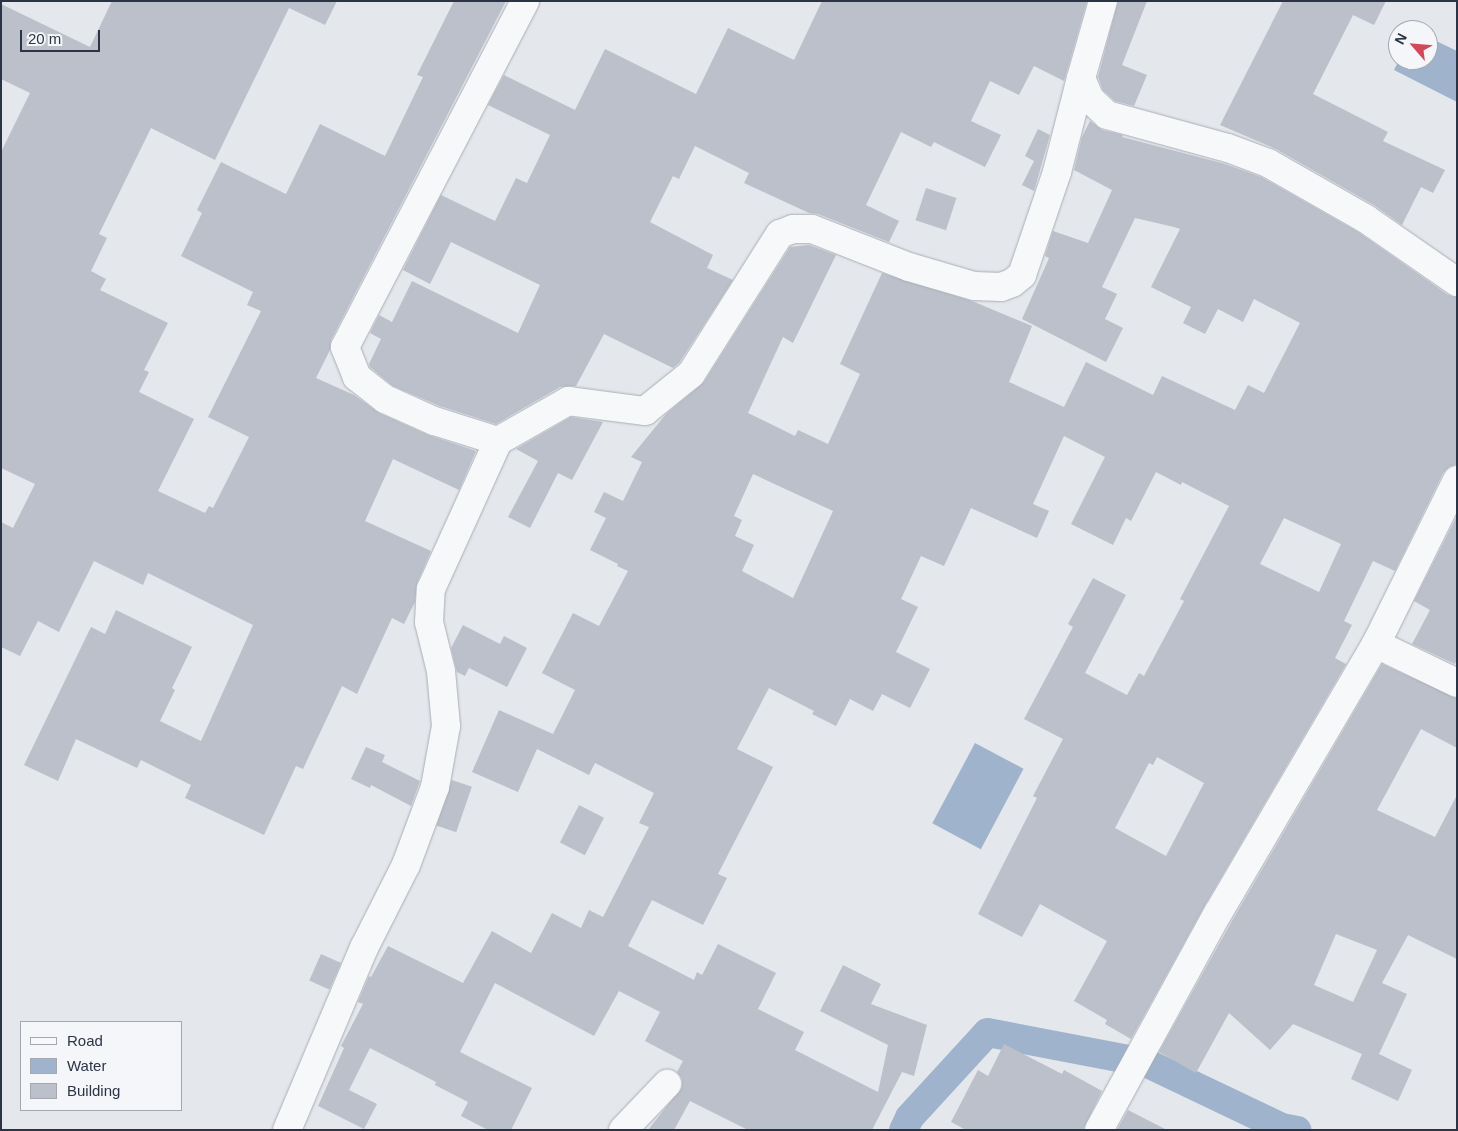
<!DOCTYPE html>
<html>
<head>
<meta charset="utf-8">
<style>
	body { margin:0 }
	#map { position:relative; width:1458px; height:1131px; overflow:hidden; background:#e4e7ec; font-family:Arial,sans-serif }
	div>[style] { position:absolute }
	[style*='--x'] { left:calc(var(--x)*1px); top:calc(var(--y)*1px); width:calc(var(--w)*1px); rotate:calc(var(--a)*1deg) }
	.water>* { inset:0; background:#9fb4cc; transform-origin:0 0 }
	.canal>* { height:29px; margin:-14.5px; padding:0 14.5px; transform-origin:14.5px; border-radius:14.5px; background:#9fb4cc }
	.building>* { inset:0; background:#bbc0ca; transform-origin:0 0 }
	.roads { filter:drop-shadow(0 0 1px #a9aeb7) drop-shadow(0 0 1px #a9aeb7) }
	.minor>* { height:28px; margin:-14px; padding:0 14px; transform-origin:14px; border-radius:14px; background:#f7f8fa }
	span { translate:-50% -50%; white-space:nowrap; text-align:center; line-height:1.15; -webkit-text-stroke:4px #f4f6f9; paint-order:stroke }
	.frame { position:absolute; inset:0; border:2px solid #2b3445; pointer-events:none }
	.legend { position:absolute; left:20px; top:1021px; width:162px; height:90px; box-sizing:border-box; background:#f4f6f9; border:1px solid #a4a8b1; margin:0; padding:6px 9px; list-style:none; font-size:15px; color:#2b3445 }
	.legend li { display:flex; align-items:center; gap:10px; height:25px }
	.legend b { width:25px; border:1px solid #a4a8b1 }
	.north { position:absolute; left:1388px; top:20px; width:50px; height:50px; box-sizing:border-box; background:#f4f6f9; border:1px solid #a4a8b1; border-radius:50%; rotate:297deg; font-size:14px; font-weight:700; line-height:20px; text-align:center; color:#2b3445 }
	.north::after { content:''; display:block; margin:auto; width:18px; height:22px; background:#d1495b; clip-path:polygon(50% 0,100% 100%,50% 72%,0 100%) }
	.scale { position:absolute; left:20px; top:30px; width:80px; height:22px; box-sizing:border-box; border:2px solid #2b3445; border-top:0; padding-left:6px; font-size:15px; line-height:18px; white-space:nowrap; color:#2b3445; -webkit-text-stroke:4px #f4f6f9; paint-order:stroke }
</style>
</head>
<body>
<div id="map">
	<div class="water">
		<i style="clip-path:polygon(1428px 37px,1457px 51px,1457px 102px,1394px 70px,1399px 60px,1428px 60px)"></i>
		<i style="left:975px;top:743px;width:55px;height:91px;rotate:28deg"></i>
	</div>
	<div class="canal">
		<i style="--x:903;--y:1130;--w:14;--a:-65"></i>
		<i style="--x:909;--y:1117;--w:115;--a:-47.5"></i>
		<i style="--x:987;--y:1032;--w:161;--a:10.8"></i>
		<i style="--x:1145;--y:1062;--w:151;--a:25.5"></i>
		<i style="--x:1281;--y:1127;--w:16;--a:11"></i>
	</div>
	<div class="building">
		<i style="clip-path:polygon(112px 1px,337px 1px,325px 25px,289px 8px,215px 160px,151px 128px,99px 234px,107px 238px,91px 271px,106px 279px,100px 290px,168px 323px,144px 370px,149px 372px,139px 392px,194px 419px,158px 491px,205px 513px,209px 506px,213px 508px,249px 437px,208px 417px,261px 311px,247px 305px,253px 292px,181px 256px,202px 213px,197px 210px,221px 162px,286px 194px,320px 124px,385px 156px,423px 77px,417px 75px,454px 1px,506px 1px,331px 340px,330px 350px,316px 378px,354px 395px,379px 413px,428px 435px,476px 451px,459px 490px,393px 459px,365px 521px,431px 551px,417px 583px,415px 602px,404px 624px,392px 618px,357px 694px,342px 686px,303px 769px,296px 766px,264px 835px,185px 798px,191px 785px,141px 760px,137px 768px,76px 739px,58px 781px,24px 765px,91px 627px,105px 634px,116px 610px,192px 647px,172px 688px,175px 690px,160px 721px,201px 741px,253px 625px,148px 573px,143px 585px,94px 561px,59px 632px,38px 621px,20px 656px,1px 647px,1px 522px,13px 528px,35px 484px,1px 468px,1px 152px,30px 93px,1px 79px,1px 4px,90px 47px)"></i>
		<i style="clip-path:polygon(822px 1px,1087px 1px,1064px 81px,1034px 66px,1019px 95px,990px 81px,971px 121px,1001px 135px,985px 167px,934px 142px,931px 147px,901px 132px,866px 205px,899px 221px,889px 242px,818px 214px,809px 213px,744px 183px,749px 173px,695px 146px,679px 179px,673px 176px,650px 222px,713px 255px,707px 268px,733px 280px,679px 363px,673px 368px,604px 334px,576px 386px,560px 387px,496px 424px,440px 406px,393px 386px,370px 367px,369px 364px,381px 339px,370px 333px,379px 315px,392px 322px,412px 281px,518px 333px,540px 285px,451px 242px,430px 284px,403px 270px,441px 195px,495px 221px,516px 178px,527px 183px,550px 135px,488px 105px,504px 75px,575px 110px,605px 49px,696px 94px,728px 28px,794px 60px)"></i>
		<i style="clip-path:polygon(1118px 1px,1147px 1px,1122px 65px,1147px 75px,1134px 106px,1115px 101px,1103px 90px,1098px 77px)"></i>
		<i style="clip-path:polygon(1283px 1px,1386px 1px,1374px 25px,1353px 15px,1313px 94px,1388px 132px,1383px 141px,1445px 170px,1433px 193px,1421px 187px,1402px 225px,1374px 205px,1276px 149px,1220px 125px)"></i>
		<i style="clip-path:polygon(evenodd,1090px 121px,1102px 130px,1123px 135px,1122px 137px,1225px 164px,1261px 177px,1358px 232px,1448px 295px,1457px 297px,1457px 464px,1449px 467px,1443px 473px,1395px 571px,1373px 561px,1344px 621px,1352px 625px,1335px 658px,1346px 664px,1205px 905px,1131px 1039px,1105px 1024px,1107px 1020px,1074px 1001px,1107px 941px,1040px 904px,1022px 937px,978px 914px,1037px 798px,1033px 796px,1063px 739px,1024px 719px,1073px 627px,1068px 624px,1093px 578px,1126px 595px,1085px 673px,1127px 695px,1139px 673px,1144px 676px,1184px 601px,1180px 599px,1229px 506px,1182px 482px,1181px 485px,1156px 472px,1131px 521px,1126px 518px,1113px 545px,1071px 524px,1105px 457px,1064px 436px,1033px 504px,1049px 511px,1037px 538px,971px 508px,944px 566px,921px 556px,901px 599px,918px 607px,896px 652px,930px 669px,910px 708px,882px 694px,873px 711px,850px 699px,836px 726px,812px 714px,814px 711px,769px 688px,737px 749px,773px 767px,718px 874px,727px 878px,703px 925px,652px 900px,628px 946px,694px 980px,697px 972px,702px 975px,718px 944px,776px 973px,758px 1009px,804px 1032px,795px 1050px,878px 1092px,888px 1045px,820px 1011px,843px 965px,881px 984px,871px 1004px,927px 1025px,914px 1076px,902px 1072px,872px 1130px,748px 1130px,690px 1101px,674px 1130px,648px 1130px,682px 1087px,682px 1079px,677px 1072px,683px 1061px,645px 1041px,660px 1012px,619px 991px,594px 1036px,495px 983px,460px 1052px,532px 1088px,511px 1130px,488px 1130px,461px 1116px,468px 1102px,435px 1085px,436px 1082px,370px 1048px,349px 1090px,377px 1104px,364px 1129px,318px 1106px,344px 1048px,341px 1046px,363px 1004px,358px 1002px,369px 976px,371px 977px,388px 946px,463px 983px,492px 931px,531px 953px,552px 913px,581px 928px,589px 910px,603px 917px,649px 827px,639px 823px,654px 793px,595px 763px,589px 775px,537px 749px,518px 792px,472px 772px,499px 710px,553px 734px,575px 690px,542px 673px,573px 613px,599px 626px,628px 571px,617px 566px,618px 564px,590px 550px,606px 518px,594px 512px,604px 492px,623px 501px,642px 462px,631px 457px,666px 414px,704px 382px,790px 247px,809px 245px,836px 255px,793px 343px,783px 337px,748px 413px,795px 436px,798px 430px,828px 444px,860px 374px,840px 364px,882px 273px,972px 301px,1032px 326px,1009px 382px,1064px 407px,1086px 362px,1153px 395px,1162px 376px,1235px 410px,1248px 385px,1264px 393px,1300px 323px,1254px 299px,1243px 322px,1218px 309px,1205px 334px,1183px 323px,1191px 307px,1151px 287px,1180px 229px,1174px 227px,1135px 218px,1102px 287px,1117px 294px,1105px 319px,1123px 328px,1106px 362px,1022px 319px,1049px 258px,1045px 256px,1053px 231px,1088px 243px,1112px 190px,1074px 170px,1082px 137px,1090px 121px,753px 474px,833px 511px,793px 598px,742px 571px,754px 545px,735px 536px,742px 520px,734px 516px,753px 474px,1090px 121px,1284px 518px,1341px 544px,1319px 592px,1260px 564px,1284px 518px,1090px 121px,1157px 757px,1204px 783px,1166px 856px,1115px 828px,1149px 763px,1153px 765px,1157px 757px)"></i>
		<i style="clip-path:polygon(1038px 129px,1050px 135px,1034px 191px,1022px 185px,1034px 161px,1025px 156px)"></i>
		<i style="left:926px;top:188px;width:32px;height:34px;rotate:18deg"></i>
		<i style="clip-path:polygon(571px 417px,603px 422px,572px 480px,558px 473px,530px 528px,508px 517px,538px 461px,516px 449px)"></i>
		<i style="clip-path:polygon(1457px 516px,1457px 660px,1455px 664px,1412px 644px,1430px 610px,1414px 601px)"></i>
		<i style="clip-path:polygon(463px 625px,500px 644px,504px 636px,527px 648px,507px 687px,469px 668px,465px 676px,457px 672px,451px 648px)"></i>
		<i style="clip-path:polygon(evenodd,1382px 664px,1457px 698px,1457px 748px,1421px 729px,1377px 810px,1435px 837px,1457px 795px,1457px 959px,1408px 935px,1382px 983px,1407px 994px,1379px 1054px,1412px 1070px,1398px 1101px,1351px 1079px,1362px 1054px,1293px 1024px,1270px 1050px,1229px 1013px,1196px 1073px,1159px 1052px,1232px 921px,1382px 664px,1336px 934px,1377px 950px,1353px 1002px,1314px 985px,1336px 934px)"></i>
		<i style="clip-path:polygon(366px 747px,385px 755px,382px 762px,420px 781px,411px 806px,371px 785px,370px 788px,351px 779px)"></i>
		<i style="left:452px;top:780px;width:21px;height:48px;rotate:19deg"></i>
		<i style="left:579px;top:805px;width:28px;height:42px;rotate:27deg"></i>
		<i style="left:321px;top:954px;width:22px;height:29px;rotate:24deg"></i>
		<i style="clip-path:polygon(1004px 1044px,1062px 1074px,1064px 1070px,1102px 1091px,1083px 1130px,966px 1130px,951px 1122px,978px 1070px,988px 1076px)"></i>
		<i style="clip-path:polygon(1128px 1110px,1167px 1130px,1117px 1130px)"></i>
	</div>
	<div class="roads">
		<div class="minor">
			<i style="--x:1103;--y:1;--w:80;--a:105.9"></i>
			<i style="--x:1081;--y:78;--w:23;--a:67"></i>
			<i style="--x:1090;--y:99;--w:23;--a:43"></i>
			<i style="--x:1107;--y:115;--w:125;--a:15.3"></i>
			<i style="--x:1228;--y:148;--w:43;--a:20.6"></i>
			<i style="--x:1268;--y:163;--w:113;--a:29.7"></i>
			<i style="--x:1366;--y:219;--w:111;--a:34.7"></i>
			<i style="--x:498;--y:441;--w:81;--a:-29.7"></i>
			<i style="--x:568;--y:401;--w:78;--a:7.4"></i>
			<i style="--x:645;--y:411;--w:59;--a:-38.8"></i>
			<i style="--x:691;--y:374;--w:166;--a:-57.6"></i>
			<i style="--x:780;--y:234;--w:14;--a:-21"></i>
			<i style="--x:793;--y:229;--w:19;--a:0"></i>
			<i style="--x:812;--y:229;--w:104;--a:21.4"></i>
			<i style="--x:909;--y:267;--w:68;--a:16.3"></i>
			<i style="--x:974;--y:286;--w:27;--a:2"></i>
			<i style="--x:1001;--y:287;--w:12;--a:-20"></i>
			<i style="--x:1012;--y:283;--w:13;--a:-39"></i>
			<i style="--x:1022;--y:275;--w:109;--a:-71.2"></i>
			<i style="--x:1057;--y:172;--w:97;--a:-75.7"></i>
			<i style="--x:1376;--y:644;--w:90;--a:25.7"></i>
			<i style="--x:287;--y:1130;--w:198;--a:-67.1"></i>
			<i style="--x:364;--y:948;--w:93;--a:-63.2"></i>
			<i style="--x:406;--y:865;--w:83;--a:-69.6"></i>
			<i style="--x:435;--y:787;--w:62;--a:-79.8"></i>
			<i style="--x:446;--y:726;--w:55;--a:-95.2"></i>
			<i style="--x:441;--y:671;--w:50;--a:-103.8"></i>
			<i style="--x:429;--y:622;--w:33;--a:-87"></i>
			<i style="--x:431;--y:589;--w:162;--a:-65.6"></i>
			<i style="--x:498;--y:441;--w:67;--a:-162.6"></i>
			<i style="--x:434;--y:421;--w:54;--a:-155.8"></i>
			<i style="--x:385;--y:399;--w:36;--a:-142"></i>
			<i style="--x:357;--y:377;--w:32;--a:-112"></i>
			<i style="--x:345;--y:347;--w:390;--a:-62.5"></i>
			<i style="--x:623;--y:1130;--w:64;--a:-46.3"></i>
			<i style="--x:1099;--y:1130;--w:247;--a:-61.3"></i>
			<i style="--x:1218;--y:913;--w:312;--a:-59.6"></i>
			<i style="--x:1376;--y:644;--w:183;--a:-63.7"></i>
		</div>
	</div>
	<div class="frame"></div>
	<ul class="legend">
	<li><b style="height:6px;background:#f7f8fa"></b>Road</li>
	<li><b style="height:14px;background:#9fb4cc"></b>Water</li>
	<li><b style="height:14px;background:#bbc0ca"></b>Building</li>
	</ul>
	<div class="north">N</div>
	<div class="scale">20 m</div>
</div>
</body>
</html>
